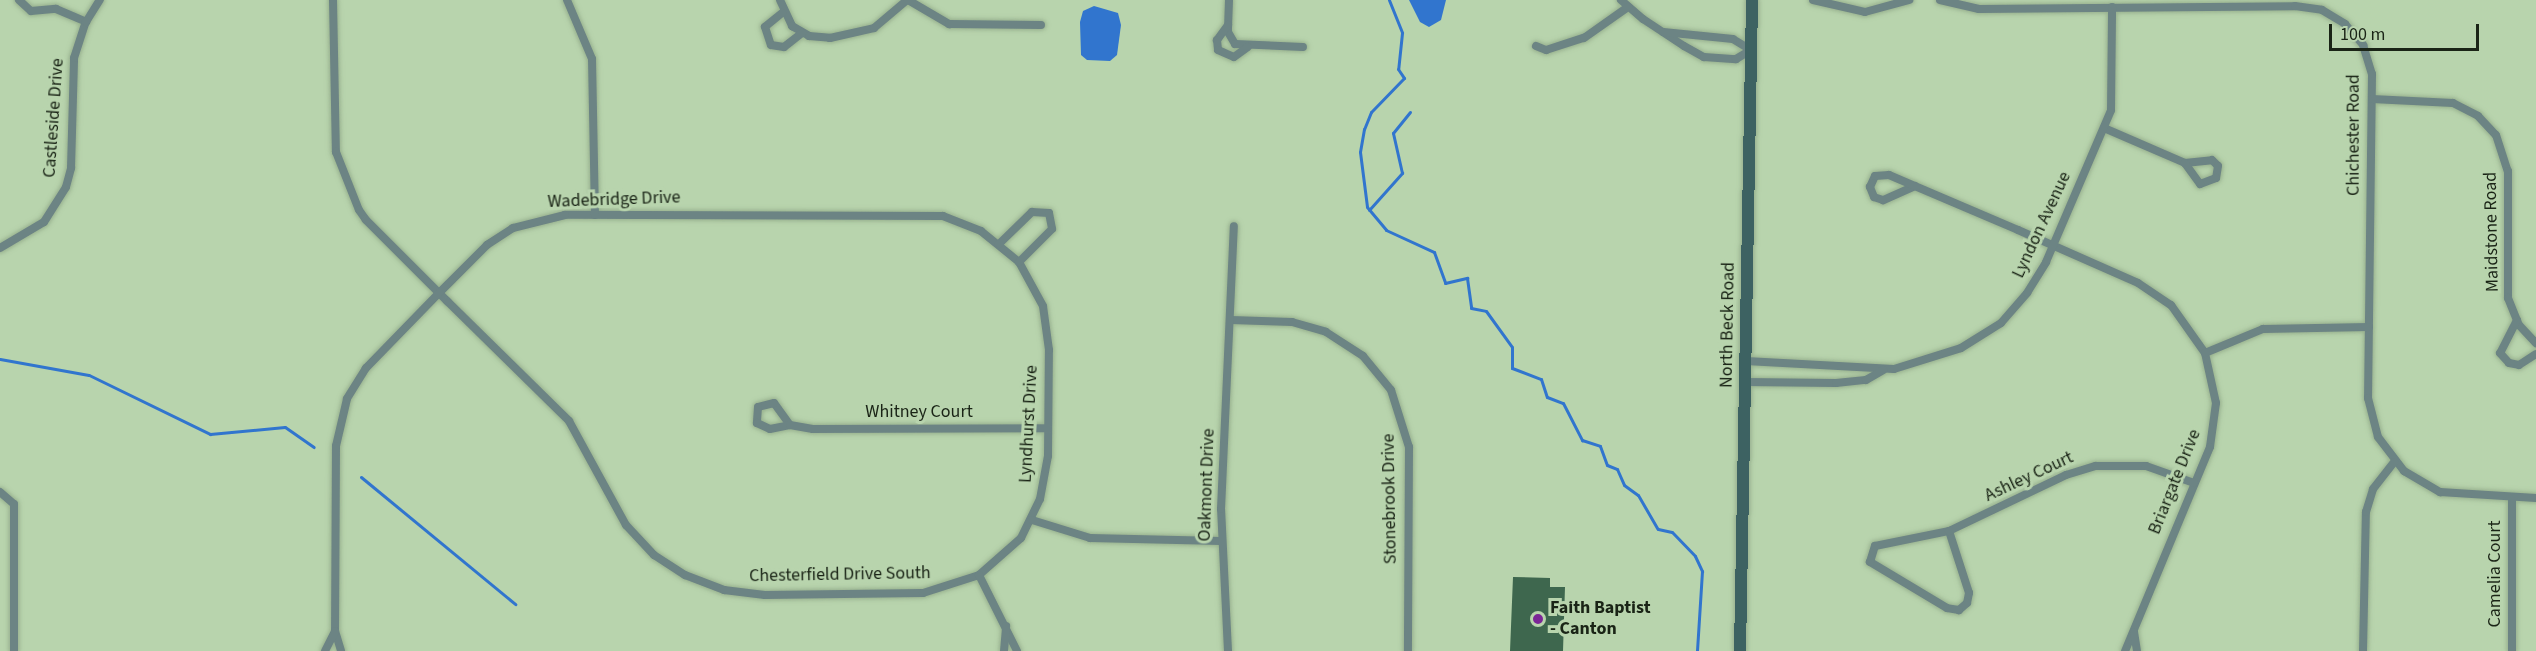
<!DOCTYPE html>
<html>
<head>
<meta charset="utf-8">
<style>
	body { margin:0 }
	#map { position:relative; width:2536px; height:651px; overflow:hidden; background:#b8d4ad; font-family:"Source Sans 3",sans-serif }
	div>[style] { position:absolute }
	[style*='--x'] { left:calc(var(--x)*1px); top:calc(var(--y)*1px); width:calc(var(--w)*1px); rotate:calc(var(--a)*1deg) }
	.water>* { inset:0; background:#3175ce }
	.stream>* { height:3px; margin:-1.5px; padding:0 1.5px; transform-origin:1.5px; border-radius:1.5px; background:#3175ce }
	.building>* { inset:0; background:#3e674e }
	.roads { filter:drop-shadow(0 0 2px #98b18f) drop-shadow(0 0 2px #98b18f) }
	.street>* { height:8px; margin:-4px; padding:0 4px; transform-origin:4px; border-radius:4px; background:#6c8484 }
	.secondary>* { height:12px; margin:-6px; padding:0 6px; transform-origin:6px; border-radius:6px; background:#3d6262 }
	.dots>* { width:16px; height:16px; translate:-50% -50%; box-sizing:border-box; border:3px solid #b8d4ad; border-radius:50% }
	span { translate:-50% -50%; white-space:nowrap; text-align:center; line-height:1.15; -webkit-text-stroke:6px #b8d4ad; paint-order:stroke }
	.street-label { font-size:18px; color:#1a2416 }
	.poi-label { font-size:18px; color:#1a2416; font-weight:700 }
	.left { translate:0 -50%; text-align:left }
	.scale { position:absolute; left:2329px; top:24px; width:150px; height:27px; box-sizing:border-box; border:3px solid #1a2416; border-top:0; padding-left:8px; font-size:18px; line-height:21px; white-space:nowrap; color:#1a2416; -webkit-text-stroke:4px #b8d4ad; paint-order:stroke }
</style>
</head>
<body>
<div id="map">
	<div class="water">
		<i style="clip-path:polygon(1409px 0,1446px 0,1441px 20px,1429px 27px,1420px 22px)"></i>
		<i style="clip-path:polygon(1094px 6px,1118px 13px,1121px 25px,1117px 55px,1110px 61px,1087px 60px,1081px 55px,1080px 22px,1083px 11px)"></i>
	</div>
	<div class="stream">
		<i style="--x:1389;--y:0;--w:35;--a:68"></i>
		<i style="--x:1402;--y:33;--w:36;--a:96"></i>
		<i style="--x:1398;--y:69;--w:11;--a:56"></i>
		<i style="--x:1404;--y:78;--w:47;--a:134.1"></i>
		<i style="--x:1371;--y:112;--w:18;--a:112"></i>
		<i style="--x:1364;--y:129;--w:23;--a:100"></i>
		<i style="--x:1360;--y:152;--w:55;--a:82.7"></i>
		<i style="--x:1367;--y:207;--w:30;--a:50"></i>
		<i style="--x:1386;--y:230;--w:53;--a:24.6"></i>
		<i style="--x:1434;--y:252;--w:33;--a:70"></i>
		<i style="--x:1445;--y:283;--w:23;--a:-13"></i>
		<i style="--x:1467;--y:278;--w:30;--a:82"></i>
		<i style="--x:1471;--y:308;--w:15;--a:11"></i>
		<i style="--x:1486;--y:311;--w:44;--a:54.2"></i>
		<i style="--x:1512;--y:347;--w:21;--a:90"></i>
		<i style="--x:1512;--y:368;--w:31;--a:21"></i>
		<i style="--x:1541;--y:379;--w:19;--a:72"></i>
		<i style="--x:1547;--y:397;--w:17;--a:21"></i>
		<i style="--x:1563;--y:403;--w:42;--a:62.8"></i>
		<i style="--x:1582;--y:440;--w:19;--a:18"></i>
		<i style="--x:1600;--y:446;--w:20;--a:70"></i>
		<i style="--x:1607;--y:465;--w:11;--a:22"></i>
		<i style="--x:1617;--y:469;--w:17;--a:66"></i>
		<i style="--x:1624;--y:485;--w:17;--a:36"></i>
		<i style="--x:1638;--y:495;--w:39;--a:60"></i>
		<i style="--x:1658;--y:529;--w:14;--a:12"></i>
		<i style="--x:1672;--y:532;--w:33;--a:46"></i>
		<i style="--x:1695;--y:556;--w:17;--a:65"></i>
		<i style="--x:1702;--y:571;--w:80;--a:93.6"></i>
		<i style="--x:1369;--y:210;--w:50;--a:-48.3"></i>
		<i style="--x:1402;--y:173;--w:41;--a:-102.7"></i>
		<i style="--x:1393;--y:133;--w:27;--a:-51"></i>
		<i style="--x:0;--y:359;--w:90;--a:10.2"></i>
		<i style="--x:89;--y:375;--w:135;--a:26"></i>
		<i style="--x:210;--y:434;--w:75;--a:-5.3"></i>
		<i style="--x:285;--y:427;--w:35;--a:35"></i>
		<i style="--x:361;--y:477;--w:200;--a:39.5"></i>
	</div>
	<div class="building">
		<i style="clip-path:polygon(1513px 577px,1550px 578px,1550px 587px,1565px 587px,1563px 651px,1510px 651px)"></i>
	</div>
	<div class="roads">
		<div class="street">
			<i style="--x:19;--y:0;--w:16;--a:43"></i>
			<i style="--x:31;--y:11;--w:25;--a:-5"></i>
			<i style="--x:56;--y:9;--w:33;--a:23"></i>
			<i style="--x:333;--y:0;--w:152;--a:88.9"></i>
			<i style="--x:336;--y:152;--w:62;--a:68.4"></i>
			<i style="--x:359;--y:210;--w:12;--a:55"></i>
			<i style="--x:366;--y:220;--w:115;--a:45"></i>
			<i style="--x:447;--y:301;--w:171;--a:44.5"></i>
			<i style="--x:569;--y:421;--w:119;--a:61.3"></i>
			<i style="--x:626;--y:525;--w:41;--a:47"></i>
			<i style="--x:654;--y:555;--w:37;--a:33"></i>
			<i style="--x:685;--y:575;--w:42;--a:21"></i>
			<i style="--x:724;--y:590;--w:41;--a:7"></i>
			<i style="--x:765;--y:595;--w:158;--a:-0.7"></i>
			<i style="--x:923;--y:593;--w:59;--a:-17.8"></i>
			<i style="--x:979;--y:575;--w:56;--a:-41.4"></i>
			<i style="--x:1021;--y:538;--w:43;--a:-64"></i>
			<i style="--x:1040;--y:499;--w:44;--a:-79.5"></i>
			<i style="--x:1048;--y:456;--w:106;--a:-89.5"></i>
			<i style="--x:1049;--y:350;--w:44;--a:-97.8"></i>
			<i style="--x:1043;--y:306;--w:50;--a:-118.6"></i>
			<i style="--x:1019;--y:262;--w:49;--a:-140.8"></i>
			<i style="--x:981;--y:231;--w:41;--a:-158.5"></i>
			<i style="--x:943;--y:216;--w:378;--a:-179.8"></i>
			<i style="--x:565;--y:215;--w:54;--a:166"></i>
			<i style="--x:513;--y:228;--w:31;--a:147"></i>
			<i style="--x:487;--y:245;--w:68;--a:135"></i>
			<i style="--x:439;--y:293;--w:105;--a:134.2"></i>
			<i style="--x:366;--y:368;--w:36;--a:122"></i>
			<i style="--x:347;--y:399;--w:48;--a:103.2"></i>
			<i style="--x:336;--y:446;--w:185;--a:90.3"></i>
			<i style="--x:335;--y:631;--w:21;--a:73"></i>
			<i style="--x:567;--y:0;--w:64;--a:67"></i>
			<i style="--x:592;--y:59;--w:156;--a:88.9"></i>
			<i style="--x:780;--y:0;--w:29;--a:65"></i>
			<i style="--x:792;--y:26;--w:20;--a:30"></i>
			<i style="--x:809;--y:36;--w:21;--a:5"></i>
			<i style="--x:830;--y:38;--w:45;--a:-12.8"></i>
			<i style="--x:874;--y:28;--w:43;--a:-40.3"></i>
			<i style="--x:908;--y:0;--w:48;--a:30.3"></i>
			<i style="--x:949;--y:24;--w:92;--a:0.6"></i>
			<i style="--x:1229;--y:0;--w:32;--a:92"></i>
			<i style="--x:1228;--y:32;--w:14;--a:60"></i>
			<i style="--x:1235;--y:44;--w:68;--a:2.5"></i>
			<i style="--x:1621;--y:0;--w:29;--a:41"></i>
			<i style="--x:1643;--y:19;--w:49;--a:33.4"></i>
			<i style="--x:1684;--y:46;--w:23;--a:29"></i>
			<i style="--x:1704;--y:57;--w:32;--a:4"></i>
			<i style="--x:1736;--y:59;--w:17;--a:-31"></i>
			<i style="--x:1751;--y:50;--w:21;--a:-149"></i>
			<i style="--x:1733;--y:39;--w:70;--a:-174.3"></i>
			<i style="--x:1813;--y:0;--w:53;--a:13"></i>
			<i style="--x:1865;--y:12;--w:46;--a:-15.3"></i>
			<i style="--x:1940;--y:0;--w:40;--a:13"></i>
			<i style="--x:1979;--y:9;--w:316;--a:-0.5"></i>
			<i style="--x:2295;--y:6;--w:27;--a:8"></i>
			<i style="--x:2322;--y:10;--w:27;--a:31"></i>
			<i style="--x:2345;--y:24;--w:28;--a:49"></i>
			<i style="--x:2363;--y:45;--w:30;--a:73"></i>
			<i style="--x:2372;--y:74;--w:324;--a:90.7"></i>
			<i style="--x:2368;--y:398;--w:40;--a:75.6"></i>
			<i style="--x:2378;--y:437;--w:43;--a:52.6"></i>
			<i style="--x:2404;--y:471;--w:42;--a:30.3"></i>
			<i style="--x:2440;--y:492;--w:96;--a:3.6"></i>
			<i style="--x:782;--y:13;--w:22;--a:141"></i>
			<i style="--x:765;--y:27;--w:19;--a:72"></i>
			<i style="--x:771;--y:45;--w:13;--a:9"></i>
			<i style="--x:784;--y:47;--w:23;--a:-38"></i>
			<i style="--x:1228;--y:25;--w:19;--a:126"></i>
			<i style="--x:1217;--y:40;--w:10;--a:84"></i>
			<i style="--x:1218;--y:50;--w:17;--a:24"></i>
			<i style="--x:1234;--y:57;--w:17;--a:-36"></i>
			<i style="--x:1536;--y:46;--w:11;--a:22"></i>
			<i style="--x:1546;--y:50;--w:40;--a:-18"></i>
			<i style="--x:1584;--y:38;--w:54;--a:-35.2"></i>
			<i style="--x:2372;--y:99;--w:81;--a:2.8"></i>
			<i style="--x:2453;--y:103;--w:28;--a:27"></i>
			<i style="--x:2478;--y:116;--w:26;--a:47"></i>
			<i style="--x:2496;--y:135;--w:38;--a:72"></i>
			<i style="--x:2508;--y:171;--w:127;--a:90"></i>
			<i style="--x:2508;--y:298;--w:29;--a:68"></i>
			<i style="--x:2519;--y:325;--w:25;--a:47"></i>
			<i style="--x:2104;--y:128;--w:88;--a:23.4"></i>
			<i style="--x:2185;--y:163;--w:27;--a:-6"></i>
			<i style="--x:2212;--y:160;--w:8;--a:45"></i>
			<i style="--x:2218;--y:166;--w:12;--a:99"></i>
			<i style="--x:2216;--y:178;--w:17;--a:159"></i>
			<i style="--x:2200;--y:184;--w:26;--a:-126"></i>
			<i style="--x:1915;--y:186;--w:35;--a:156"></i>
			<i style="--x:1883;--y:200;--w:9;--a:-162"></i>
			<i style="--x:1874;--y:197;--w:11;--a:-112"></i>
			<i style="--x:1870;--y:187;--w:12;--a:-66"></i>
			<i style="--x:1875;--y:176;--w:14;--a:-4"></i>
			<i style="--x:1889;--y:175;--w:140;--a:23.1"></i>
			<i style="--x:2018;--y:230;--w:131;--a:23.8"></i>
			<i style="--x:2138;--y:283;--w:40;--a:34"></i>
			<i style="--x:2171;--y:305;--w:59;--a:54.7"></i>
			<i style="--x:2205;--y:353;--w:51;--a:77.6"></i>
			<i style="--x:2216;--y:403;--w:44;--a:97.8"></i>
			<i style="--x:2210;--y:447;--w:221;--a:112.6"></i>
			<i style="--x:999;--y:244;--w:46;--a:-44.1"></i>
			<i style="--x:1032;--y:212;--w:17;--a:3"></i>
			<i style="--x:1049;--y:213;--w:16;--a:79"></i>
			<i style="--x:1052;--y:229;--w:47;--a:135"></i>
			<i style="--x:0;--y:248;--w:51;--a:-30.6"></i>
			<i style="--x:44;--y:222;--w:41;--a:-57.8"></i>
			<i style="--x:66;--y:187;--w:20;--a:-75"></i>
			<i style="--x:71;--y:168;--w:110;--a:-88.4"></i>
			<i style="--x:74;--y:58;--w:38;--a:-72"></i>
			<i style="--x:86;--y:22;--w:26;--a:-58"></i>
			<i style="--x:1231;--y:320;--w:61;--a:1.9"></i>
			<i style="--x:1292;--y:322;--w:35;--a:16"></i>
			<i style="--x:1326;--y:332;--w:44;--a:33"></i>
			<i style="--x:1363;--y:356;--w:44;--a:50.5"></i>
			<i style="--x:1391;--y:390;--w:60;--a:72.5"></i>
			<i style="--x:1409;--y:447;--w:204;--a:90.3"></i>
			<i style="--x:2517;--y:320;--w:37;--a:117"></i>
			<i style="--x:2500;--y:353;--w:13;--a:48"></i>
			<i style="--x:2509;--y:363;--w:10;--a:11"></i>
			<i style="--x:2519;--y:365;--w:20;--a:-33"></i>
			<i style="--x:2205;--y:353;--w:63;--a:-22.5"></i>
			<i style="--x:2263;--y:329;--w:106;--a:-1.1"></i>
			<i style="--x:1746;--y:361;--w:148;--a:3.1"></i>
			<i style="--x:1894;--y:369;--w:70;--a:-17.4"></i>
			<i style="--x:1961;--y:348;--w:47;--a:-32"></i>
			<i style="--x:2001;--y:323;--w:40;--a:-49"></i>
			<i style="--x:2027;--y:293;--w:36;--a:-58"></i>
			<i style="--x:2046;--y:262;--w:165;--a:-66.8"></i>
			<i style="--x:2111;--y:110;--w:103;--a:-89.4"></i>
			<i style="--x:1745;--y:382;--w:91;--a:0.6"></i>
			<i style="--x:1836;--y:383;--w:30;--a:-6"></i>
			<i style="--x:1866;--y:380;--w:20;--a:-30"></i>
			<i style="--x:790;--y:425;--w:27;--a:-126"></i>
			<i style="--x:774;--y:403;--w:16;--a:166"></i>
			<i style="--x:758;--y:407;--w:16;--a:94"></i>
			<i style="--x:757;--y:423;--w:14;--a:25"></i>
			<i style="--x:770;--y:429;--w:20;--a:-11"></i>
			<i style="--x:790;--y:425;--w:23;--a:10"></i>
			<i style="--x:813;--y:429;--w:235;--a:-0.2"></i>
			<i style="--x:0;--y:492;--w:18;--a:41"></i>
			<i style="--x:14;--y:504;--w:147;--a:90"></i>
			<i style="--x:1032;--y:520;--w:61;--a:17.2"></i>
			<i style="--x:1090;--y:538;--w:131;--a:1.3"></i>
			<i style="--x:1949;--y:531;--w:65;--a:72.1"></i>
			<i style="--x:1969;--y:593;--w:10;--a:101"></i>
			<i style="--x:1967;--y:603;--w:11;--a:139"></i>
			<i style="--x:1959;--y:610;--w:12;--a:-171"></i>
			<i style="--x:1947;--y:608;--w:90;--a:-149.1"></i>
			<i style="--x:1870;--y:562;--w:17;--a:-73"></i>
			<i style="--x:1875;--y:546;--w:76;--a:-11.5"></i>
			<i style="--x:1949;--y:531;--w:130;--a:-25.6"></i>
			<i style="--x:2066;--y:475;--w:31;--a:-17"></i>
			<i style="--x:2096;--y:466;--w:50;--a:0"></i>
			<i style="--x:2146;--y:466;--w:51;--a:19.5"></i>
			<i style="--x:979;--y:575;--w:85;--a:63.4"></i>
			<i style="--x:2134;--y:632;--w:19;--a:81"></i>
			<i style="--x:325;--y:651;--w:22;--a:-63"></i>
			<i style="--x:1004;--y:651;--w:25;--a:-85"></i>
			<i style="--x:1228;--y:651;--w:142;--a:-92.8"></i>
			<i style="--x:1221;--y:509;--w:283;--a:-87.4"></i>
			<i style="--x:2363;--y:651;--w:139;--a:-88.8"></i>
			<i style="--x:2366;--y:512;--w:24;--a:-73"></i>
			<i style="--x:2373;--y:489;--w:34;--a:-52"></i>
			<i style="--x:2512;--y:651;--w:154;--a:-90"></i>
		</div>
		<div class="secondary">
			<i style="--x:1740;--y:651;--w:651;--a:-88.94"></i>
		</div>
	</div>
	<div class="dots">
		<i style="left:1538px;top:619px;background:#7b2696"></i>
	</div>
	<div class="street-label">
		<span style="left:54px;top:118px;rotate:-86deg">Castleside Drive</span>
		<span style="left:2354px;top:135px;rotate:-90deg">Chichester Road</span>
		<span style="left:614px;top:200px;rotate:-2deg">Wadebridge Drive</span>
		<span style="left:2042px;top:225px;rotate:-65deg">Lyndon Avenue</span>
		<span style="left:2492px;top:232px;rotate:-91deg">Maidstone Road</span>
		<span style="left:1728px;top:325px;rotate:-89deg">North Beck Road</span>
		<span style="left:919px;top:412px">Whitney Court</span>
		<span style="left:1029px;top:424px;rotate:-87deg">Lyndhurst Drive</span>
		<span style="left:2029px;top:477px;rotate:-25deg">Ashley Court</span>
		<span style="left:2175px;top:482px;rotate:-68deg">Briargate Drive</span>
		<span style="left:1207px;top:485px;rotate:-88deg">Oakmont Drive</span>
		<span style="left:1390px;top:499px;rotate:-91deg">Stonebrook Drive</span>
		<span style="left:2495px;top:574px;rotate:-90deg">Camelia Court</span>
		<span style="left:840px;top:575px;rotate:-1deg">Chesterfield Drive South</span>
	</div>
	<div class="poi-label">
		<span class="left" style="left:1550px;top:619px">Faith Baptist<br>- Canton</span>
	</div>
	<div class="scale">100 m</div>
</div>
</body>
</html>
